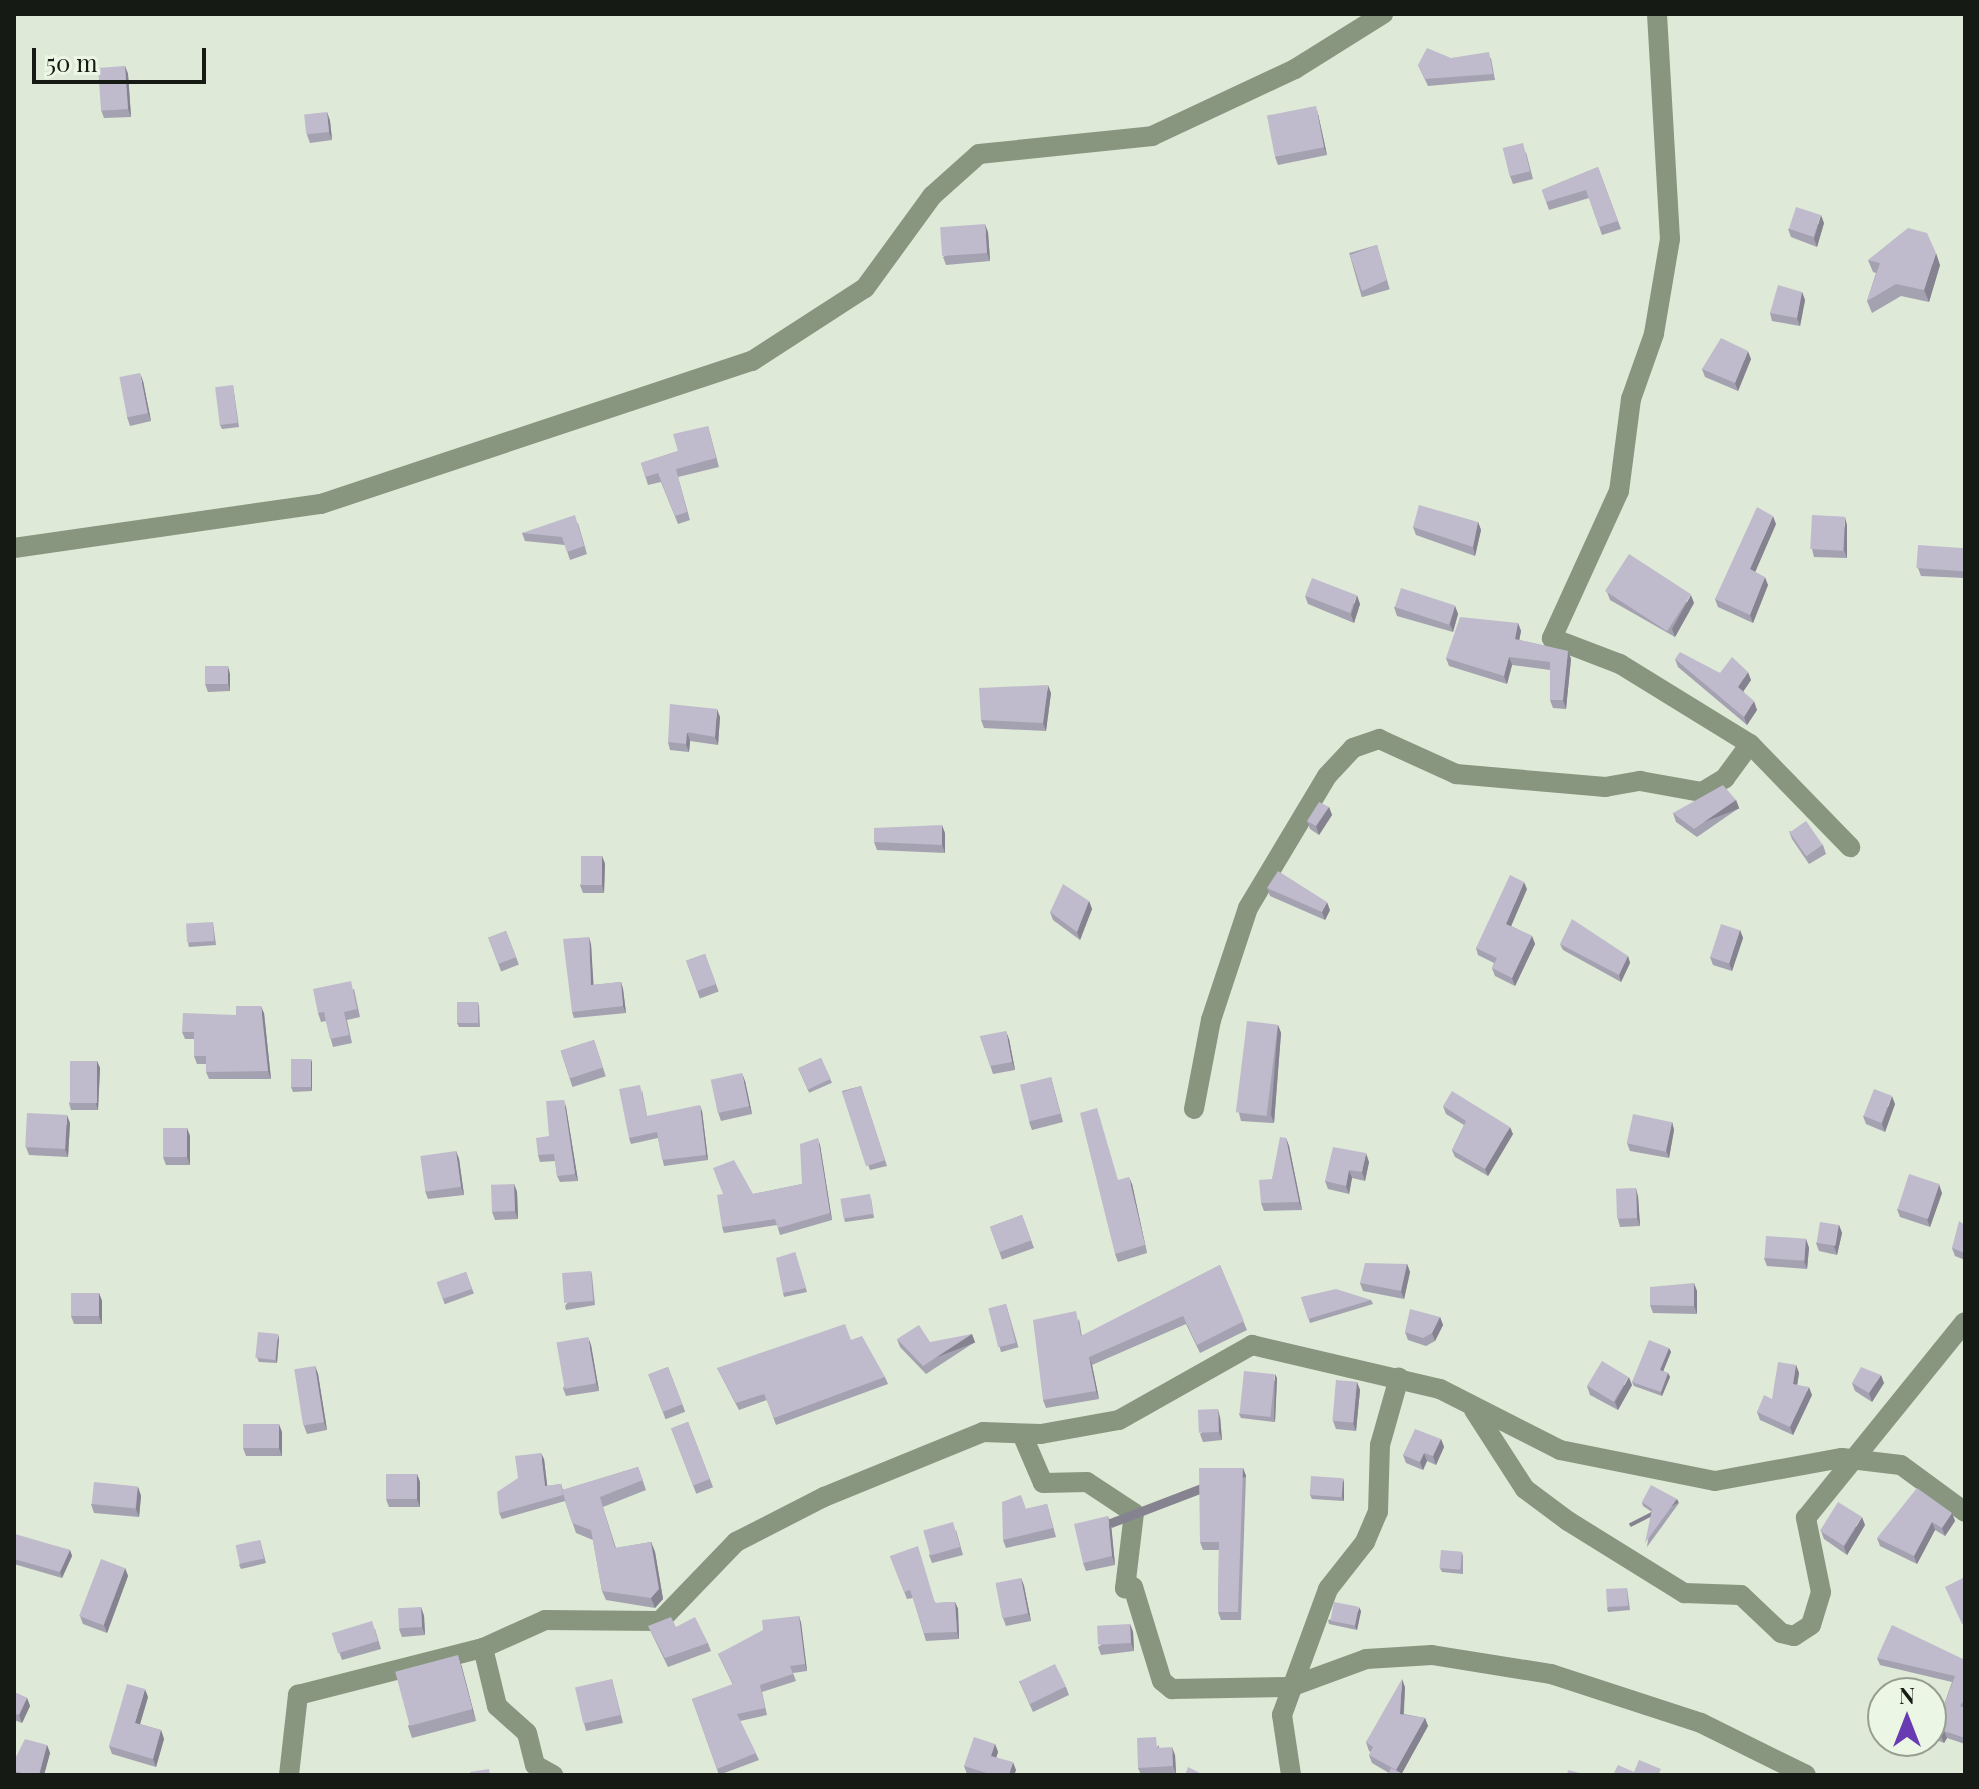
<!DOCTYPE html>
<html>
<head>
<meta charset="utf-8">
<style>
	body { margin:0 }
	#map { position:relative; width:1979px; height:1789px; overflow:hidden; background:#dee9d7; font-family:"Playfair Display",serif }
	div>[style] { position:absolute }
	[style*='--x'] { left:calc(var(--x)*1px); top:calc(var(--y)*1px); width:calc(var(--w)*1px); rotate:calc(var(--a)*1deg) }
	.minor>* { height:20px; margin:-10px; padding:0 10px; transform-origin:10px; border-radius:10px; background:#88957f }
	.wall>* { inset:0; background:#a4a1b0; transform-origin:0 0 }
	.shaded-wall>* { inset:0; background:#868390; transform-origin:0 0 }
	.building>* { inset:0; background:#bfbbcd; transform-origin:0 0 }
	span { translate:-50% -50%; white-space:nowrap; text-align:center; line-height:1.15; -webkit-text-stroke:8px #ecf6e5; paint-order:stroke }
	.frame { position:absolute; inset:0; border:16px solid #161a14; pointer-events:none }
	.north { position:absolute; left:1867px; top:1677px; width:80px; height:80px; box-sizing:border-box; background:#ecf6e5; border:2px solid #969e91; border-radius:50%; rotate:0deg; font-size:22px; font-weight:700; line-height:32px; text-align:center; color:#161a14 }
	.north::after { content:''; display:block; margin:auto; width:28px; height:36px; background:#683bb3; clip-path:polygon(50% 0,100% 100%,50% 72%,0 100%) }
	.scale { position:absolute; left:32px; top:48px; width:174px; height:36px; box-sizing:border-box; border:4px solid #161a14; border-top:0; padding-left:10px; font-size:24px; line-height:28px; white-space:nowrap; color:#161a14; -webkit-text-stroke:6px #ecf6e5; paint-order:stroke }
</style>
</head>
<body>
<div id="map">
	<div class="minor">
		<i style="--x:1657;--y:14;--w:225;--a:86.7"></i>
		<i style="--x:1670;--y:239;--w:96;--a:99.6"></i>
		<i style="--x:1654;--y:334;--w:69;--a:109.5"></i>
		<i style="--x:1631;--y:399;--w:93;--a:97.4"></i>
		<i style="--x:1619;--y:491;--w:162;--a:114.5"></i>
		<i style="--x:1552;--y:638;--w:73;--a:20.9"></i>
		<i style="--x:1620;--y:664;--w:153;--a:31.6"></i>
		<i style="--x:1750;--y:744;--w:144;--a:45.8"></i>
		<i style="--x:14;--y:548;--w:310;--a:-8.2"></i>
		<i style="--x:321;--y:504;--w:454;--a:-18.4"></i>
		<i style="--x:752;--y:361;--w:135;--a:-32.9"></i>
		<i style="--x:865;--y:288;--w:114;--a:-53.9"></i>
		<i style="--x:932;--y:196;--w:63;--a:-41.8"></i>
		<i style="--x:979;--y:154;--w:174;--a:-5.9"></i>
		<i style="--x:1152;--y:136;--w:158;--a:-25.1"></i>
		<i style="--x:1295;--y:69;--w:104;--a:-32"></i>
		<i style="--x:1194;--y:1109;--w:91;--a:-79.2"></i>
		<i style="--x:1211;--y:1020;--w:118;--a:-71.7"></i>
		<i style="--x:1248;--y:908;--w:154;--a:-59.1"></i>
		<i style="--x:1327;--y:776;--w:38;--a:-47"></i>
		<i style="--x:1353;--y:748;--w:28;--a:-19"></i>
		<i style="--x:1379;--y:739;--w:85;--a:24.4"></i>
		<i style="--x:1456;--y:774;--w:150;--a:5"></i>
		<i style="--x:1605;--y:787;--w:36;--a:-10"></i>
		<i style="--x:1640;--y:781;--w:63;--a:10.1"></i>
		<i style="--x:1702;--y:792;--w:27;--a:-31"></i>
		<i style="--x:1725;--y:778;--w:42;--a:-53.7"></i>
		<i style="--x:1474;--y:1410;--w:94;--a:57.2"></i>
		<i style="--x:1525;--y:1489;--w:54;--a:36.7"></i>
		<i style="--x:1568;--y:1521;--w:137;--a:31.8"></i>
		<i style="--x:1684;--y:1593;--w:57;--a:2"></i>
		<i style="--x:1741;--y:1595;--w:55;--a:43.5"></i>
		<i style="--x:1781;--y:1633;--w:13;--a:13"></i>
		<i style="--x:1794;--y:1636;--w:20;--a:-33"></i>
		<i style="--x:1811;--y:1625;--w:34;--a:-73"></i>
		<i style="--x:1821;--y:1592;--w:76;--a:-101.5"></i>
		<i style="--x:1806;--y:1518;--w:252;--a:-51"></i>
		<i style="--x:1022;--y:1434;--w:53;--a:66.8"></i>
		<i style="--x:1043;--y:1483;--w:44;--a:-1.3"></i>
		<i style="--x:1087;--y:1482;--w:56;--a:33.4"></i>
		<i style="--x:1134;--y:1513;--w:76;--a:96.8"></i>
		<i style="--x:1125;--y:1588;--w:8;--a:-7"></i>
		<i style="--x:1133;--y:1587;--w:98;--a:72.9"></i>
		<i style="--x:1162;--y:1681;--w:13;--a:39"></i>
		<i style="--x:1172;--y:1689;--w:118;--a:-1"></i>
		<i style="--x:1290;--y:1687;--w:81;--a:-20.2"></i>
		<i style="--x:1366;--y:1659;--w:66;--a:-3.5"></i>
		<i style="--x:1432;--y:1655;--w:121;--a:9.1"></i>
		<i style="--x:1551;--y:1674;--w:158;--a:18.1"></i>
		<i style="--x:1701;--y:1723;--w:117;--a:26.3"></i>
		<i style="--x:483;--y:1648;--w:60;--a:76.4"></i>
		<i style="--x:497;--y:1706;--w:40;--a:42"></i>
		<i style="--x:527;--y:1733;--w:33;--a:76"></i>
		<i style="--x:535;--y:1765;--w:21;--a:29"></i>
		<i style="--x:289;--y:1775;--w:81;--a:-83.6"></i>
		<i style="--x:298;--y:1695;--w:191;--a:-14.3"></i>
		<i style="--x:483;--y:1648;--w:68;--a:-24.3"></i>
		<i style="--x:545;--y:1620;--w:115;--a:0.5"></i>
		<i style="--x:660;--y:1621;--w:110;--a:-46.1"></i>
		<i style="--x:736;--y:1542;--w:99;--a:-27.1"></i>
		<i style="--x:824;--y:1497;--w:172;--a:-22.2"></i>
		<i style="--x:983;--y:1432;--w:58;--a:2"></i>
		<i style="--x:1041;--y:1434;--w:79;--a:-10.2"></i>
		<i style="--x:1119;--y:1420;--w:153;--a:-29.4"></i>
		<i style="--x:1252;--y:1345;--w:193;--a:13.2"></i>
		<i style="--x:1440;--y:1389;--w:135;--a:26.9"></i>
		<i style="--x:1560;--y:1450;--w:158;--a:11.3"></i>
		<i style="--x:1715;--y:1481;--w:129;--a:-10.3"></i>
		<i style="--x:1842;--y:1458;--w:59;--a:6.8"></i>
		<i style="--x:1901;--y:1465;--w:79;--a:36.3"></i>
		<i style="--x:1291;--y:1775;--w:61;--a:-98.5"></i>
		<i style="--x:1282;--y:1715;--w:134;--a:-69.9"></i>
		<i style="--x:1328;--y:1589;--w:60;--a:-51.8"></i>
		<i style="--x:1365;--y:1542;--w:33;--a:-67"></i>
		<i style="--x:1378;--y:1512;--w:67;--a:-88.3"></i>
		<i style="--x:1380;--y:1445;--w:70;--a:-74.2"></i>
	</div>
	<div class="wall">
		<i style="clip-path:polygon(1451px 58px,1491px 58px,1495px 80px,1428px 86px,1418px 65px)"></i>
		<i style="clip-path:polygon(125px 66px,128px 74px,131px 117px,104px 118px,101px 110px)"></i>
		<i style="clip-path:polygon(327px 112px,330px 121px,332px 140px,310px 143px,307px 135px)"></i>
		<i style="clip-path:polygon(1318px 114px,1327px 155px,1278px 165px,1275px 157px)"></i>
		<i style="clip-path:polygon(1526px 152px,1533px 179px,1513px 184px,1510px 176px)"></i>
		<i style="clip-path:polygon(1598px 167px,1621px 229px,1602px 235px,1589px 198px,1549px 210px,1542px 190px)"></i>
		<i style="clip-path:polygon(1824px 223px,1817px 247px,1791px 237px,1788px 229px)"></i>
		<i style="clip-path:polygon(988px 232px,990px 261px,946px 265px,943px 257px)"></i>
		<i style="left:1377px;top:245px;width:46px;height:29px;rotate:74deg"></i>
		<i style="clip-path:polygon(1868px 260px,1940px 265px,1929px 302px,1901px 296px,1872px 313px,1867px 301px,1876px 273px,1873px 272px)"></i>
		<i style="clip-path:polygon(1802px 292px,1805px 300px,1800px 326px,1772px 321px,1770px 313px)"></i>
		<i style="clip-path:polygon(1751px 359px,1738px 391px,1705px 377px,1702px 369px)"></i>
		<i style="clip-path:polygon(143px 381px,151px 421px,130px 426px,127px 417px)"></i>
		<i style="clip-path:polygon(233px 385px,239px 427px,222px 429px,220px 425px)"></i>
		<i style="clip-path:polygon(708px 426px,719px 467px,678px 477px,690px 520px,678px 524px,661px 482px,648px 485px,641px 463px,678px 451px)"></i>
		<i style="clip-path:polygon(1478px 522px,1481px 530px,1475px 556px,1416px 535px,1413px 527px)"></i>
		<i style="clip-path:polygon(578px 523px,587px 554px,570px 560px,565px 545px,525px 541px,522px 533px)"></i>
		<i style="clip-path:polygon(1776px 524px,1755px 572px,1768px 585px,1753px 623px,1718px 607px,1715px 599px)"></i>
		<i style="clip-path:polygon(1847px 525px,1847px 558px,1814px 557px,1812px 549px)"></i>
		<i style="clip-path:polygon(1965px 548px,1965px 578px,1921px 576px,1918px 568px)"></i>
		<i style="clip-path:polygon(1607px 592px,1694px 603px,1675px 637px,1610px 600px)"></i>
		<i style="clip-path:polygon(1305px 596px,1360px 604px,1354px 623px,1308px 604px)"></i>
		<i style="clip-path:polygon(1455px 606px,1458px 614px,1453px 632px,1397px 616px,1394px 607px)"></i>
		<i style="clip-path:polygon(1518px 623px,1521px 631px,1519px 640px,1568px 651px,1571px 659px,1566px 709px,1553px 708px,1550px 700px,1550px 670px,1512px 665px,1507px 684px,1449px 666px,1446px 658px)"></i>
		<i style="clip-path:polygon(1675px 659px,1720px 673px,1751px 680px,1743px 691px,1757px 710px,1747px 725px,1678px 667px)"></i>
		<i style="clip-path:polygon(230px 674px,230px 691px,208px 692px,205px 684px)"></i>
		<i style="clip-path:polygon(1051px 693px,1046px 731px,984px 728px,981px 720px)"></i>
		<i style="clip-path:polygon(720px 717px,718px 745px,690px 741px,689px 752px,670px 750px,668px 742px)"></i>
		<i style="clip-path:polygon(1736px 800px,1739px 808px,1697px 837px,1676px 822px,1673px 813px)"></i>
		<i style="clip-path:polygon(1329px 807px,1332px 815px,1319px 835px,1310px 829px,1307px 821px)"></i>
		<i style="clip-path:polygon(1789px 831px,1823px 845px,1826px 854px,1809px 864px,1792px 839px)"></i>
		<i style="clip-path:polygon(945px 833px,945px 853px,877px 850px,874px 842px)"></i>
		<i style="clip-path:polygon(602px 856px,605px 864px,604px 893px,583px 893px,580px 885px)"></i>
		<i style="clip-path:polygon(1267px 888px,1330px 910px,1325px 920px,1270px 896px)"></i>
		<i style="clip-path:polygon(1527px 889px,1511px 926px,1532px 936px,1535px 944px,1515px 986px,1495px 976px,1492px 968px,1494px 963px,1478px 955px,1476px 948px)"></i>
		<i style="clip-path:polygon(1089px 901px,1092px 909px,1080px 940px,1053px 920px,1050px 912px)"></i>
		<i style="clip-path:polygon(213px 922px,216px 945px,189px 947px,188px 943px)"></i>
		<i style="clip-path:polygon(1740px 930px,1743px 938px,1732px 971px,1713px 965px,1710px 957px)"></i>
		<i style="left:506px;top:931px;width:36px;height:19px;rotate:69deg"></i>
		<i style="clip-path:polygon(591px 944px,593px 985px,621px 982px,623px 989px,626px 1013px,574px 1018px,572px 1012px)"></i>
		<i style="clip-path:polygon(1560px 944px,1628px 956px,1630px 963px,1621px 982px,1563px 950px)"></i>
		<i style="left:705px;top:954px;width:40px;height:20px;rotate:70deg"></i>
		<i style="clip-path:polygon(354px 989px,360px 1017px,347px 1020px,352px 1043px,333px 1047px,326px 1021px,321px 1022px,318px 1013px)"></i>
		<i style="clip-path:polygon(478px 1002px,479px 1006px,480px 1027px,459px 1027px,457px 1023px)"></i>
		<i style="clip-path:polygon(264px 1013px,271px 1079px,209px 1079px,206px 1072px,206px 1064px,197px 1064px,194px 1056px,194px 1039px,185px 1039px,182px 1032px,236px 1015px)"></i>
		<i style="clip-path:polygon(1278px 1025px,1281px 1033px,1274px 1123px,1241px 1121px,1239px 1113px)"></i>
		<i style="clip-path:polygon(980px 1036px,1009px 1039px,1015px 1070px,993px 1074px)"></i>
		<i style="left:594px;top:1040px;width:38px;height:35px;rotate:72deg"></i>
		<i style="left:821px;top:1058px;width:27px;height:25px;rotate:66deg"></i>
		<i style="clip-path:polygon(311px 1059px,312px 1063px,312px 1091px,293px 1092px,291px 1087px)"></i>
		<i style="clip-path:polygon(97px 1061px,100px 1068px,98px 1110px,71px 1110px,69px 1103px)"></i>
		<i style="clip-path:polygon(1051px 1077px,1063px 1122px,1032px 1130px,1029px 1122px)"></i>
		<i style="clip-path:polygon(745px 1081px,752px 1114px,721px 1121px,718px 1112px)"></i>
		<i style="clip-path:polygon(861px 1086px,887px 1166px,870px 1170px,842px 1091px)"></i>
		<i style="clip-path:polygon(642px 1090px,647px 1116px,702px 1111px,708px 1160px,664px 1166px,658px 1138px,631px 1144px,629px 1138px)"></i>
		<i style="clip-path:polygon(1895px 1104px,1885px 1132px,1866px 1124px,1863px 1116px)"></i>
		<i style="clip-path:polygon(1443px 1106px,1513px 1134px,1488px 1176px,1455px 1157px,1452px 1150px,1464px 1125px,1446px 1114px)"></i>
		<i style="clip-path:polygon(566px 1107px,578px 1181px,560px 1182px,557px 1176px,555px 1161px,540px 1162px,538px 1155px)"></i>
		<i style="clip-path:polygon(1672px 1122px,1674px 1130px,1669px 1158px,1630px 1151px,1627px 1143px)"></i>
		<i style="clip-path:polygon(70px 1123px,68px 1157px,29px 1155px,26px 1147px)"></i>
		<i style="clip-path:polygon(187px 1128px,190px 1136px,190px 1165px,166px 1165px,163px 1157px)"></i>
		<i style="clip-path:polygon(1286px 1138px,1289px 1146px,1302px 1210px,1264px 1211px,1261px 1203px,1272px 1179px)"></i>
		<i style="clip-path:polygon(820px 1145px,832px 1220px,780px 1235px,777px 1225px,724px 1233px,722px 1227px,753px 1194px,802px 1184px)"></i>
		<i style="clip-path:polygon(456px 1151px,459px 1159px,464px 1195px,428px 1199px,425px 1191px)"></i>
		<i style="clip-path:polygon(1369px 1162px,1365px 1181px,1352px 1178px,1349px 1194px,1328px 1189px,1325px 1181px)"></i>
		<i style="clip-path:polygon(1119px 1180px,1132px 1184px,1147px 1253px,1118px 1262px,1115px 1254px)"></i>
		<i style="clip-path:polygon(514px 1184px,517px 1192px,518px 1219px,495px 1220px,492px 1212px)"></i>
		<i style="clip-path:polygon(1942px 1193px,1930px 1227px,1900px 1217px,1897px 1209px)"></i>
		<i style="clip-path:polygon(1638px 1196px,1640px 1226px,1620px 1227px,1618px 1219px)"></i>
		<i style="clip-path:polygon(871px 1198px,874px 1218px,845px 1222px,844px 1218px)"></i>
		<i style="left:1022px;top:1215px;width:35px;height:34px;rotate:70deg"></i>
		<i style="clip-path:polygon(1839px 1225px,1842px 1233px,1837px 1255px,1819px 1251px,1816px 1243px)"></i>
		<i style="clip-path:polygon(1965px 1225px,1965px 1260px,1955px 1256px,1952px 1248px)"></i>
		<i style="clip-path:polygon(1806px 1239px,1809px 1248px,1807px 1269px,1767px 1266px,1764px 1258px)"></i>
		<i style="clip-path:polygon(795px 1252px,807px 1292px,784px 1297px,783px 1293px)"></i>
		<i style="clip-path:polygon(1407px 1264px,1410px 1272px,1404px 1299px,1363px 1291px,1360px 1283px)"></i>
		<i style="clip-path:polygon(1220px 1265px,1247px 1330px,1200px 1353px,1186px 1324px,1092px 1365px,1099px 1399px,1046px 1408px,1043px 1400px,1079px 1319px,1082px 1336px)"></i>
		<i style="clip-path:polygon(591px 1271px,592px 1275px,595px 1305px,566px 1310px,565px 1306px)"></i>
		<i style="left:466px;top:1272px;width:23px;height:31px;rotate:70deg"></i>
		<i style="clip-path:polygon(1697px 1291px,1697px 1314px,1653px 1313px,1650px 1305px)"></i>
		<i style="clip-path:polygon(99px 1293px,102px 1301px,102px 1324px,74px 1324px,71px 1316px)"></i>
		<i style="clip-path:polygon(1301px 1297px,1371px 1300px,1373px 1304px,1310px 1323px)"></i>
		<i style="left:1006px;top:1304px;width:45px;height:18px;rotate:74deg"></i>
		<i style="clip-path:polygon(1440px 1317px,1443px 1325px,1435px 1341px,1426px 1346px,1408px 1340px,1405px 1332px)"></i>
		<i style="clip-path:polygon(279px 1338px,277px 1363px,259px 1362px,257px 1358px)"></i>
		<i style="clip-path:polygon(897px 1339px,930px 1342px,975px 1342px,926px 1374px,900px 1347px)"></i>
		<i style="clip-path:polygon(591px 1345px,599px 1391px,566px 1396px,563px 1388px)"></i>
		<i style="clip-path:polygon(1669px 1348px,1671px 1352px,1663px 1371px,1668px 1373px,1670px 1377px,1662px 1396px,1634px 1386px,1632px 1382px)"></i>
		<i style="clip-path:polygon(1796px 1365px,1799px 1373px,1797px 1385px,1812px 1395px,1793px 1435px,1760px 1420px,1757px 1412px,1772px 1399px)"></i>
		<i style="clip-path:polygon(315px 1366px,318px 1374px,327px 1430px,307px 1434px,304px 1426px)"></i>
		<i style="left:668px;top:1367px;width:48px;height:21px;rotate:69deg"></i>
		<i style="clip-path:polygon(717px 1368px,885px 1377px,888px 1384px,776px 1425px,767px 1400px,739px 1410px)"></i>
		<i style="clip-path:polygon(1277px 1378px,1275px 1422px,1241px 1418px,1239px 1414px)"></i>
		<i style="clip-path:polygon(1357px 1382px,1360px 1390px,1356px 1431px,1336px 1429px,1333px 1421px)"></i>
		<i style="clip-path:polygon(1852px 1383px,1884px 1383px,1872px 1402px,1855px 1391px)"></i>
		<i style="clip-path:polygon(1632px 1385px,1618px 1410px,1590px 1395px,1587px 1386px)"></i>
		<i style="clip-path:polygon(1220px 1417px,1222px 1440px,1203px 1442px,1200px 1434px)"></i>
		<i style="left:688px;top:1422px;width:70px;height:18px;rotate:69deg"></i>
		<i style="clip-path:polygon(282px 1432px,282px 1456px,246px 1456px,243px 1448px)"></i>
		<i style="clip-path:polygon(1441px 1439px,1444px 1447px,1436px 1465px,1427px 1461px,1423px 1470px,1406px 1463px,1403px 1455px)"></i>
		<i style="clip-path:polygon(544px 1459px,547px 1486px,561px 1484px,563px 1490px,638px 1467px,646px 1490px,603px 1507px,616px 1548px,651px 1542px,655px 1552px,663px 1599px,655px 1608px,606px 1600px,602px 1591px,593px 1540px,576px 1533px,565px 1501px,502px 1519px,499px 1513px)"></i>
		<i style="clip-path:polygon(1243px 1468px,1246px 1476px,1241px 1620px,1221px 1620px,1218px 1612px,1219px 1550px,1203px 1550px,1200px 1542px)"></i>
		<i style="clip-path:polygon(417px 1474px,420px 1482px,420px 1507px,389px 1507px,386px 1499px)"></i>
		<i style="clip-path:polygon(1344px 1482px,1344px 1501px,1312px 1499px,1310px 1495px)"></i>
		<i style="clip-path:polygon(138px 1487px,141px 1496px,139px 1517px,94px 1513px,91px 1504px)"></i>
		<i style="clip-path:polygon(1642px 1502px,1679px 1503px,1647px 1547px,1652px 1512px,1643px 1506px)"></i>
		<i style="clip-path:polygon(1047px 1504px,1056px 1537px,1006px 1548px,1003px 1540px,1026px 1509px)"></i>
		<i style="clip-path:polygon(1952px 1513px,1955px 1521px,1945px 1536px,1935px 1530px,1917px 1564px,1880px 1546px,1877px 1538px)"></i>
		<i style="clip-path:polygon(1111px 1524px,1115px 1565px,1086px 1571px,1083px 1563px)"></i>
		<i style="clip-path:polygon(1865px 1525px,1847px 1555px,1824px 1539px,1821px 1531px)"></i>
		<i style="clip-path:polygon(956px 1530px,963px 1555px,932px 1563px,929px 1555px)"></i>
		<i style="clip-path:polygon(14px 1536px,70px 1550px,72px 1556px,62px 1578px,14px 1564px)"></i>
		<i style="clip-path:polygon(260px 1540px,266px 1563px,241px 1569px,239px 1565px)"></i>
		<i style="clip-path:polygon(1462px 1552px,1463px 1556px,1463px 1574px,1442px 1572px,1440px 1568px)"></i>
		<i style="clip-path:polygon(890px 1556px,936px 1603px,955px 1602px,958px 1609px,959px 1639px,926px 1641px,913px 1598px,907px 1599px)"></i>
		<i style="clip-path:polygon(125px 1568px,128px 1576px,107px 1633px,83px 1624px,80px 1616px)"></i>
		<i style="clip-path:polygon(1021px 1578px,1024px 1586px,1031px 1621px,1006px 1626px,1003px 1618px)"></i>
		<i style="clip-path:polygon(1627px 1588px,1630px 1610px,1608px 1612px,1607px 1608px)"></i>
		<i style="clip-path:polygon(421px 1607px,424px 1616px,425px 1635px,402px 1637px,399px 1629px)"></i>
		<i style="clip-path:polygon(1361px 1611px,1357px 1630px,1329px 1624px,1328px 1620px)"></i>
		<i style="clip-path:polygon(799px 1616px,801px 1623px,807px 1671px,793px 1673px,796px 1681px,762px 1692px,767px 1715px,740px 1721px,759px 1760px,719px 1775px,692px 1699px,733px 1685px,718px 1654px)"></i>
		<i style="clip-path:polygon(1130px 1624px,1133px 1632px,1134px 1651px,1101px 1655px,1098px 1647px)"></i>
		<i style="clip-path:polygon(648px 1626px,676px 1627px,708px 1643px,711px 1651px,668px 1667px)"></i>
		<i style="clip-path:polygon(375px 1629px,381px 1649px,342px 1660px,332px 1633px)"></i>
		<i style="clip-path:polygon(458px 1655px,476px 1721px,412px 1738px,408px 1726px)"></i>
		<i style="clip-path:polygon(1877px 1658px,1965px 1660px,1965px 1744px,1947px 1738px,1944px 1743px,1937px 1740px,1934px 1733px,1952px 1682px,1880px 1665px)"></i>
		<i style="clip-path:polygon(612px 1679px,623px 1723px,586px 1731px,584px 1723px)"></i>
		<i style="clip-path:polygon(1019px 1681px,1066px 1687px,1069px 1695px,1033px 1712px)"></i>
		<i style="clip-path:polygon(1405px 1687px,1404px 1714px,1425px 1718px,1428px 1726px,1402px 1773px,1389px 1773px,1372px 1763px,1369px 1755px,1371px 1752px,1369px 1751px,1366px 1742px)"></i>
		<i style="clip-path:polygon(14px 1692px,27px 1698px,30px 1706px,22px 1723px,14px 1720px)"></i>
		<i style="clip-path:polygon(148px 1697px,140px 1724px,161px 1730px,164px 1739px,156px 1767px,112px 1754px,109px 1746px)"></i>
		<i style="clip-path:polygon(995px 1744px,998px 1752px,996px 1757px,1016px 1770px,1014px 1775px,967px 1774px,964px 1766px)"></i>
		<i style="clip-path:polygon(47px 1745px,50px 1753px,44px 1775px,14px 1775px,14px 1771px)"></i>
		<i style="clip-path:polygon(1159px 1745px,1159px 1748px,1175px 1755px,1176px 1774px,1141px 1775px,1138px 1768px)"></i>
	</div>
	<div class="shaded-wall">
		<i style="clip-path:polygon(125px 66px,128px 74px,131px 117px,128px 109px)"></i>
		<i style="clip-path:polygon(1316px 106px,1318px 114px,1327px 155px,1324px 147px)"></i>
		<i style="clip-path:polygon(327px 112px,330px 121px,332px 140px,329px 132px)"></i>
		<i style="clip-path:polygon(1821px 215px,1824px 223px,1817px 247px,1814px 239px)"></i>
		<i style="clip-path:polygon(985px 224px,988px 232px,990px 261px,987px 253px)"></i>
		<i style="clip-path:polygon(1936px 253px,1940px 265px,1929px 302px,1924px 290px)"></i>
		<i style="clip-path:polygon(1802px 292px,1805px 300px,1800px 326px,1797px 318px)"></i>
		<i style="clip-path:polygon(1748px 351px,1751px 359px,1738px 391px,1735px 383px)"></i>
		<i style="clip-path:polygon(140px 373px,143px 381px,151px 421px,148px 413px)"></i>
		<i style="clip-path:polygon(1773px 516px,1776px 524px,1753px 577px,1750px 569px)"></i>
		<i style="clip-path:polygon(1845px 517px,1847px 525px,1847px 558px,1844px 550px)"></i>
		<i style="clip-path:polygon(1478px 522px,1481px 530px,1475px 556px,1473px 547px)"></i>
		<i style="clip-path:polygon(1765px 577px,1768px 585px,1753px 623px,1750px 615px)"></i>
		<i style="clip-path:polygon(1357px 595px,1360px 604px,1354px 623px,1351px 615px)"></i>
		<i style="clip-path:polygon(1691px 595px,1694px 603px,1675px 637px,1672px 629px)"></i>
		<i style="clip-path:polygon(1455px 606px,1458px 614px,1453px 632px,1450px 624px)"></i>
		<i style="clip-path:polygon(1518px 623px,1521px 631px,1518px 647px,1515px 639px)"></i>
		<i style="clip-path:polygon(1568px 651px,1571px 659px,1566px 709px,1563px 700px)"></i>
		<i style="clip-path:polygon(1509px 657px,1512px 665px,1507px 684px,1504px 676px)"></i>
		<i style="clip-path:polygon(228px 666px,230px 674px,230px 691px,228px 683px)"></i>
		<i style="clip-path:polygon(1748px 672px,1751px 680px,1741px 695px,1738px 687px)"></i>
		<i style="clip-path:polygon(1048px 685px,1051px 693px,1046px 731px,1043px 723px)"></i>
		<i style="clip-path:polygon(1754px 701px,1757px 710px,1747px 725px,1744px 717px)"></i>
		<i style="clip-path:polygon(717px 709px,720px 717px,718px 745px,715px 737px)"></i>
		<i style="clip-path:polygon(687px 732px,690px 741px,689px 752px,686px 744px)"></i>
		<i style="left:1736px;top:800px;width:9px;height:51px;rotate:69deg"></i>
		<i style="clip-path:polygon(1329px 807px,1332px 815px,1319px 835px,1316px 826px)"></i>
		<i style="clip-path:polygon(942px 825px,945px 833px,945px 853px,942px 845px)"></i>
		<i style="clip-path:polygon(602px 856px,605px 864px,604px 893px,602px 885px)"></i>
		<i style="clip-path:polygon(1524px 882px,1527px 889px,1509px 931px,1506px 924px)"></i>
		<i style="clip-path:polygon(1089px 901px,1092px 909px,1080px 940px,1077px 932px)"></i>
		<i style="clip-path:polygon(1327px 902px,1330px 910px,1325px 920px,1322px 912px)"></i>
		<i style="clip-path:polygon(1740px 930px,1743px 938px,1732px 971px,1729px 963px)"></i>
		<i style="clip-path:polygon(1532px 936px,1535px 944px,1515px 986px,1512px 978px)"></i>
		<i style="clip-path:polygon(589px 937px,591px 944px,594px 992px,591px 985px)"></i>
		<i style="clip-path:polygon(1628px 956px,1630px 963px,1621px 982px,1619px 975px)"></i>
		<i style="clip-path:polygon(621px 982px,623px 989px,626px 1013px,623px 1006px)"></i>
		<i style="clip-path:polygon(261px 1006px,264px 1013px,271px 1079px,268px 1071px)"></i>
		<i style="clip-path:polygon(1278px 1025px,1281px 1033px,1274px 1123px,1271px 1115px)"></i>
		<i style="clip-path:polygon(1006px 1031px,1009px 1039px,1015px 1070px,1012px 1062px)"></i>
		<i style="clip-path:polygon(311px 1059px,312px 1063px,312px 1091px,311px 1087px)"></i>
		<i style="clip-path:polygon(97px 1061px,100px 1068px,98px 1110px,96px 1104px)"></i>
		<i style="clip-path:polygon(742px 1073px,745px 1081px,752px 1114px,749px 1106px)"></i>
		<i style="clip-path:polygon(1892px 1096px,1895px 1104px,1885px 1132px,1882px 1124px)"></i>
		<i style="clip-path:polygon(564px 1100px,566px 1107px,578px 1181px,575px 1174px)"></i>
		<i style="clip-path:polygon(700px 1105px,702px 1111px,708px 1160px,706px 1155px)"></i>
		<i style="clip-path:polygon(67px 1115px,70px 1123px,68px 1157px,65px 1149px)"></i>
		<i style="clip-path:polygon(1672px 1122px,1674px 1130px,1669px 1158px,1666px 1150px)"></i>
		<i style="clip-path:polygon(1510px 1127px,1513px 1134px,1488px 1176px,1485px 1169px)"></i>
		<i style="clip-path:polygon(187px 1128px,190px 1136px,190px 1165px,187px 1157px)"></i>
		<i style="clip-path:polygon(818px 1138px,820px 1145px,832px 1220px,830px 1213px)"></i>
		<i style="clip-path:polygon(1286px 1138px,1289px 1146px,1302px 1210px,1299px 1202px)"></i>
		<i style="clip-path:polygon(456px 1151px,459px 1159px,464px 1195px,461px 1187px)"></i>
		<i style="clip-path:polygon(1366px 1153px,1369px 1162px,1365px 1181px,1362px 1172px)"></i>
		<i style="clip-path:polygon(1349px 1170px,1352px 1178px,1349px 1194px,1346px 1186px)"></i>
		<i style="clip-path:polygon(1129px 1177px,1132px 1184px,1147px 1253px,1145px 1245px)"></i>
		<i style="clip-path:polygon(514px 1184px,517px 1192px,518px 1219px,515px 1211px)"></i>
		<i style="clip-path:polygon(1939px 1184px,1942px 1193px,1930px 1227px,1927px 1219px)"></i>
		<i style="clip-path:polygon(1636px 1188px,1638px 1196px,1640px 1226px,1637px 1218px)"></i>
		<i style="clip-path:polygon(1839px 1225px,1842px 1233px,1837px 1255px,1834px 1246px)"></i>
		<i style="clip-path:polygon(1806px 1239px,1809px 1248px,1807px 1269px,1804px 1261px)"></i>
		<i style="clip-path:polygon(1407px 1264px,1410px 1272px,1404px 1299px,1401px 1291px)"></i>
		<i style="clip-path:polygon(1694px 1283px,1697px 1291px,1697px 1314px,1694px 1306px)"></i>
		<i style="clip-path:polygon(99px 1293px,102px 1301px,102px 1324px,99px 1316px)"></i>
		<i style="clip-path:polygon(1440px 1317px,1443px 1325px,1435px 1341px,1432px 1333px)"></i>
		<i style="clip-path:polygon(278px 1334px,279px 1338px,277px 1363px,276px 1359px)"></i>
		<i style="left:972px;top:1334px;width:9px;height:59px;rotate:69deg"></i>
		<i style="clip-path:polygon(588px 1337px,591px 1345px,599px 1391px,596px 1383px)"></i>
		<i style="clip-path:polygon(1669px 1348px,1671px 1352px,1662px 1374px,1660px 1370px)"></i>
		<i style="clip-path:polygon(1089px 1357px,1092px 1365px,1099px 1399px,1096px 1391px)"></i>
		<i style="clip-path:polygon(1796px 1365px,1799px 1373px,1796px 1393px,1793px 1384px)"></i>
		<i style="clip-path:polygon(315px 1366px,318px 1374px,327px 1430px,324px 1422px)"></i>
		<i style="clip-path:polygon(1668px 1373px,1670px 1377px,1662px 1396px,1661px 1392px)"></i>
		<i style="clip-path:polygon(1275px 1374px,1277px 1378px,1275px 1422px,1274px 1418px)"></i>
		<i style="clip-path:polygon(1881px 1375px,1884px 1383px,1872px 1402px,1869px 1393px)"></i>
		<i style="clip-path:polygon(1629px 1377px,1632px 1385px,1618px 1410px,1615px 1402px)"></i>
		<i style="clip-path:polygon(1357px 1382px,1360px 1390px,1356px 1431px,1353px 1423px)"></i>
		<i style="clip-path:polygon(1809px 1387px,1812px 1395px,1793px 1435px,1790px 1427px)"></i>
		<i style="clip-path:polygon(1218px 1409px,1220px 1417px,1222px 1440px,1219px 1432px)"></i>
		<i style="clip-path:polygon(279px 1424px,282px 1432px,282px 1456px,279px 1448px)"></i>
		<i style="clip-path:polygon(1441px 1439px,1444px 1447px,1436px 1465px,1433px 1456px)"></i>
		<i style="clip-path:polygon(541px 1453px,544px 1459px,548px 1492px,545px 1486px)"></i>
		<i style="clip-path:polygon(1424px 1453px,1427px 1461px,1423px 1470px,1420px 1462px)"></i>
		<i style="left:1243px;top:1468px;width:9px;height:144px;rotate:69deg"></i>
		<i style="clip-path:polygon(417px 1474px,420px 1482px,420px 1507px,417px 1499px)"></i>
		<i style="clip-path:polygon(1343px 1478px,1344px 1482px,1344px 1501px,1342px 1497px)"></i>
		<i style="clip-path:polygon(138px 1487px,141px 1496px,139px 1517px,136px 1509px)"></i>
		<i style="left:1677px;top:1499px;width:4px;height:54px;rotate:63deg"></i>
		<i style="clip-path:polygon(1952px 1513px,1955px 1521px,1945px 1536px,1942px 1528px)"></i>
		<i style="clip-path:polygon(1108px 1516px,1111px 1524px,1115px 1565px,1112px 1556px)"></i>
		<i style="clip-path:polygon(1862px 1517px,1865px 1525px,1847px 1555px,1844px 1547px)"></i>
		<i style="clip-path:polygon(1932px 1522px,1935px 1530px,1917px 1564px,1914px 1556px)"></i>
		<i style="clip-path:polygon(651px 1542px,655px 1552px,663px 1599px,655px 1608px,651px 1598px)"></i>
		<i style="clip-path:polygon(70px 1550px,72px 1556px,62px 1578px,60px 1572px)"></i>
		<i style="clip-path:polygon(125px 1568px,128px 1576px,107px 1633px,104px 1625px)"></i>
		<i style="clip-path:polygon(1021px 1578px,1024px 1586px,1031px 1621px,1028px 1613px)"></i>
		<i style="clip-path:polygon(955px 1602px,958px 1609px,959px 1639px,957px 1632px)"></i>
		<i style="clip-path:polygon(421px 1607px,424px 1616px,425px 1635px,422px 1627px)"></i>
		<i style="clip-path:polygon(1359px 1607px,1361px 1611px,1357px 1630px,1355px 1626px)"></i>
		<i style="clip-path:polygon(799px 1616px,801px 1623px,807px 1671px,805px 1664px)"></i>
		<i style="clip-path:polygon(1130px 1624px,1133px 1632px,1134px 1651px,1131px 1643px)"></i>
		<i style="clip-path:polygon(458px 1655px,462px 1667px,476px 1721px,472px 1709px)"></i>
		<i style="clip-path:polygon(1402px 1679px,1405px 1687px,1403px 1722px,1400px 1714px)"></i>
		<i style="clip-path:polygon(145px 1689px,148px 1697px,138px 1731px,135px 1723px)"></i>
		<i style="clip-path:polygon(27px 1698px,30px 1706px,22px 1723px,19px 1715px)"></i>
		<i style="clip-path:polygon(1425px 1718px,1428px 1726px,1401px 1775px,1396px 1770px)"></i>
		<i style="clip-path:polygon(161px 1730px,164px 1739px,156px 1767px,153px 1759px)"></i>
		<i style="clip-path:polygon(1944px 1731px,1947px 1738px,1944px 1743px,1941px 1736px)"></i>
		<i style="clip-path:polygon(995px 1744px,998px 1752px,994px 1764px,991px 1756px)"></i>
		<i style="clip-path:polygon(47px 1745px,50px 1753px,44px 1775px,39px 1775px)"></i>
		<i style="clip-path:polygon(1172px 1747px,1175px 1755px,1176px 1774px,1173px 1766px)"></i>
		<i style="clip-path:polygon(1013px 1762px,1016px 1770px,1014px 1775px,1009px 1775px)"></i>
	</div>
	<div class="building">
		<i style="clip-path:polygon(1427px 48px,1451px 58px,1489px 52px,1493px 74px,1425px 79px,1418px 65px)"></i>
		<i style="left:125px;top:66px;width:43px;height:27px;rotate:86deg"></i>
		<i style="left:1316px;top:106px;width:42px;height:50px;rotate:79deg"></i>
		<i style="left:327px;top:112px;width:20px;height:23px;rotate:84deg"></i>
		<i style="left:1523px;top:143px;width:29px;height:21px;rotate:76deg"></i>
		<i style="clip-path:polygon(1598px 167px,1618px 221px,1599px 227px,1586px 190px,1546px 202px,1542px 190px)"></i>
		<i style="left:1796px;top:207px;width:26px;height:23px;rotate:18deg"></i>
		<i style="left:985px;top:224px;width:29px;height:45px;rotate:86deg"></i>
		<i style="clip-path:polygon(1908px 228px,1927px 233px,1936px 253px,1924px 290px,1896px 284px,1867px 301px,1880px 263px,1868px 260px)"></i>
		<i style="clip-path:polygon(1377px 245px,1387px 280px,1362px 291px,1350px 255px)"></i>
		<i style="clip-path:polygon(1778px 285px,1802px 292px,1797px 318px,1770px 313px)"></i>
		<i style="clip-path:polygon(1721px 338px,1748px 351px,1735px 383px,1702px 369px)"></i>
		<i style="left:140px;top:373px;width:41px;height:21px;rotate:79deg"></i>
		<i style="left:233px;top:385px;width:38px;height:18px;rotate:83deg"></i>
		<i style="clip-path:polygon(708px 426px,716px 458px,676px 469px,687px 512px,675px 516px,658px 473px,645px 477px,641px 463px,678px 451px,673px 434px)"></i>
		<i style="clip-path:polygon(1419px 505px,1478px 522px,1473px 547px,1413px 527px)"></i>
		<i style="clip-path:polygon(1757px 507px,1773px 516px,1750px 569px,1765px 577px,1750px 615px,1715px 599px)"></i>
		<i style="clip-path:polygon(575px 515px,584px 546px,567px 552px,562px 537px,522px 533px)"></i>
		<i style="left:1812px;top:515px;width:33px;height:34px;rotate:3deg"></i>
		<i style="left:1918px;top:545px;width:47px;height:23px;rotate:4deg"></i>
		<i style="left:1629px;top:554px;width:74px;height:44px;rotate:33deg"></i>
		<i style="left:1312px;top:578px;width:48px;height:19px;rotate:21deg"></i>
		<i style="left:1401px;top:588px;width:57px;height:20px;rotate:18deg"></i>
		<i style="clip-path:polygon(1460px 617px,1518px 623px,1515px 639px,1568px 651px,1563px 700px,1550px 700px,1550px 662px,1509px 657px,1504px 676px,1446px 658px)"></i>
		<i style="clip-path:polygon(1680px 652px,1720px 673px,1732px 657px,1748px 672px,1738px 687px,1754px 701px,1744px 717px,1675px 659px)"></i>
		<i style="left:205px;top:666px;width:23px;height:18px"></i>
		<i style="clip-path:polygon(1048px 685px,1043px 723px,981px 720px,979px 688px)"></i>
		<i style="clip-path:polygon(670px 704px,717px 709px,715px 737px,687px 732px,686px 744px,668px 742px)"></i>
		<i style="clip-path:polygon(1723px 785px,1736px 800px,1694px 829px,1673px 813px)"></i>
		<i style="clip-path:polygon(1319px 802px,1329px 807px,1316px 826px,1307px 821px)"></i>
		<i style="left:1806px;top:821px;width:29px;height:20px;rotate:55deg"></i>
		<i style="clip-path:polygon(942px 825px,942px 845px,874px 842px,874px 828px)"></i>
		<i style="left:581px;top:856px;width:21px;height:29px"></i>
		<i style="clip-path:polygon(1278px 871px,1327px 902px,1322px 912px,1267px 888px)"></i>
		<i style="clip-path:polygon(1510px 875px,1524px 882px,1506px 924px,1532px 936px,1512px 978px,1492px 968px,1497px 958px,1476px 948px)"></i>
		<i style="clip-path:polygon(1063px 884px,1089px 901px,1077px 932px,1050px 912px)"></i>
		<i style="clip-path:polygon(1572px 919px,1628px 956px,1619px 975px,1560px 944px)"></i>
		<i style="left:213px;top:922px;width:19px;height:27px;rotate:87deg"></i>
		<i style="left:1721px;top:924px;width:20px;height:35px;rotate:18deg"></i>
		<i style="left:506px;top:931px;width:28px;height:19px;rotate:69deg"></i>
		<i style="clip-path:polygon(589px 937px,591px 985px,621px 982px,623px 1006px,572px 1012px,563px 939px)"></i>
		<i style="left:705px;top:954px;width:32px;height:20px;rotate:70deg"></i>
		<i style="clip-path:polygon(351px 981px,357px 1009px,344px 1012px,349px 1035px,330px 1039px,324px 1012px,318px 1013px,313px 989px)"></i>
		<i style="left:478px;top:1002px;width:21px;height:21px;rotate:90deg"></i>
		<i style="clip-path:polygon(236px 1006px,261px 1006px,268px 1071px,206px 1072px,206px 1056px,194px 1056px,194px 1032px,182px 1032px,183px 1013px,236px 1015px)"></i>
		<i style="left:1247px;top:1021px;width:31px;height:92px;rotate:7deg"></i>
		<i style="clip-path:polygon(1006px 1031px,1012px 1062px,990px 1066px,980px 1036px)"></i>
		<i style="left:594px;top:1040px;width:29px;height:35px;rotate:72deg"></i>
		<i style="left:821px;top:1058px;width:23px;height:25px;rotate:65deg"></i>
		<i style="left:311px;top:1059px;width:28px;height:20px;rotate:90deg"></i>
		<i style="left:70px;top:1061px;width:27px;height:42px"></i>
		<i style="left:742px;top:1073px;width:34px;height:32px;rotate:78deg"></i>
		<i style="left:1051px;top:1077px;width:38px;height:32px;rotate:76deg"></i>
		<i style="clip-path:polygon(640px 1085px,647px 1116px,700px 1105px,706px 1155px,662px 1160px,657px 1132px,629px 1138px,619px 1089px)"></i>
		<i style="left:861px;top:1086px;width:78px;height:20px;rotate:72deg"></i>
		<i style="left:1874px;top:1089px;width:19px;height:29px;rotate:21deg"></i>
		<i style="clip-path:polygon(1452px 1091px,1510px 1127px,1485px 1169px,1452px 1150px,1466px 1121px,1443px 1106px)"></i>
		<i style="clip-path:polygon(564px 1100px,575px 1174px,557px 1176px,554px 1154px,538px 1155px,536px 1138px,549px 1136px,546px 1101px)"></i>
		<i style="clip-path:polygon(1097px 1108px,1118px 1180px,1129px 1177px,1145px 1245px,1115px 1254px,1080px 1113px)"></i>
		<i style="left:27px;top:1113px;width:40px;height:34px;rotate:3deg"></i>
		<i style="left:1633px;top:1114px;width:40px;height:30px;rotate:12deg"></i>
		<i style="left:163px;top:1128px;width:24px;height:29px"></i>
		<i style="clip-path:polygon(1280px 1137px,1286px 1138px,1299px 1202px,1261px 1203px,1259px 1180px,1272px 1179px)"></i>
		<i style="clip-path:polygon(818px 1138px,830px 1213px,778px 1228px,775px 1219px,722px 1227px,717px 1195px,723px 1194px,713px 1168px,734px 1160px,753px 1194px,802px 1184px,800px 1144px)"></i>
		<i style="clip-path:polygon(1333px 1147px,1366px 1153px,1362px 1172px,1349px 1170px,1346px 1186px,1325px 1181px)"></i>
		<i style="left:456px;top:1151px;width:36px;height:36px;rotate:82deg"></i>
		<i style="left:1909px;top:1174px;width:32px;height:37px;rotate:18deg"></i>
		<i style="left:514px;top:1184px;width:27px;height:23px;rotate:88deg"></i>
		<i style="left:1636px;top:1188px;width:30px;height:20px;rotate:88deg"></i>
		<i style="left:870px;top:1194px;width:20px;height:30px;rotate:81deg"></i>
		<i style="left:1022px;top:1215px;width:27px;height:34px;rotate:70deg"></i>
		<i style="clip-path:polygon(1959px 1221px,1965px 1225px,1965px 1253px,1952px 1248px)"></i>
		<i style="left:1820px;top:1222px;width:19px;height:21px;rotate:9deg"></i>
		<i style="left:1766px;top:1236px;width:40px;height:22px;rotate:4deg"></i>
		<i style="clip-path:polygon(795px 1252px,806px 1288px,783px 1293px,776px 1258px)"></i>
		<i style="clip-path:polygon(1365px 1263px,1407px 1264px,1401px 1291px,1360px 1283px)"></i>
		<i style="clip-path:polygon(1220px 1265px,1244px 1321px,1197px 1345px,1183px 1316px,1089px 1357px,1096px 1391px,1043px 1400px,1033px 1320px,1076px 1311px,1081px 1336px)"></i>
		<i style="left:591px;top:1271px;width:30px;height:29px;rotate:86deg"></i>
		<i style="left:466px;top:1272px;width:18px;height:31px;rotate:71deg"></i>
		<i style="clip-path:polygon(1694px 1283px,1694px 1306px,1650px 1305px,1650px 1287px)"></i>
		<i style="clip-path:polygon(1336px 1289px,1371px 1300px,1308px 1319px,1301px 1297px)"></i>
		<i style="left:71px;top:1293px;width:28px;height:23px"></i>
		<i style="left:1006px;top:1304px;width:40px;height:18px;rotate:76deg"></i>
		<i style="clip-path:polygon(1410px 1309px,1440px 1317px,1432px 1333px,1423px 1338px,1405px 1332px)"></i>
		<i style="clip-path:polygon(845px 1324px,851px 1340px,862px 1336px,885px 1377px,774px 1418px,764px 1394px,736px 1403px,717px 1368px)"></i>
		<i style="clip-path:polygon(919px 1325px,930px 1342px,972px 1334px,923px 1366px,897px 1339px)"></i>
		<i style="left:258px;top:1332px;width:20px;height:26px;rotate:6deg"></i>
		<i style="left:588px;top:1337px;width:47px;height:32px;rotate:80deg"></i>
		<i style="clip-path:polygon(1649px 1340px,1669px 1348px,1660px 1370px,1668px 1373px,1661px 1392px,1632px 1382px)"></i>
		<i style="left:1602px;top:1361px;width:31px;height:29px;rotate:31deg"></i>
		<i style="clip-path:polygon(1778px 1362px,1796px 1365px,1793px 1384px,1809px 1387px,1790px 1427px,1757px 1412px,1764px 1395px,1772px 1399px)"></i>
		<i style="left:315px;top:1366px;width:57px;height:21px;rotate:81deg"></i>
		<i style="left:668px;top:1367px;width:40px;height:21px;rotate:69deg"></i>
		<i style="clip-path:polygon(1861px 1367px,1881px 1375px,1869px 1393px,1852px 1383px)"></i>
		<i style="left:1244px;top:1371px;width:31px;height:43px;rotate:6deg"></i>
		<i style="left:1336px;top:1380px;width:21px;height:41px;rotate:5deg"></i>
		<i style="left:1218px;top:1409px;width:23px;height:20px;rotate:88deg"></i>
		<i style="left:688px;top:1422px;width:61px;height:18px;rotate:69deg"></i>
		<i style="left:243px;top:1424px;width:36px;height:24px"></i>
		<i style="clip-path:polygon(1415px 1429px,1441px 1439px,1433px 1456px,1424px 1453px,1420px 1462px,1403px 1455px)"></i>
		<i style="clip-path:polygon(541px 1453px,545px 1486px,561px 1484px,563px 1495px,499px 1513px,497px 1492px,518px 1478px,515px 1456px)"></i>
		<i style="clip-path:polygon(638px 1467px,643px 1480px,600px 1497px,615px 1548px,651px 1542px,659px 1589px,651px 1598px,602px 1591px,591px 1530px,572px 1523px,562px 1490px)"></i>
		<i style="clip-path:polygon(1199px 1468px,1243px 1468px,1238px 1612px,1218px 1612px,1219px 1542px,1200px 1542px)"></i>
		<i style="left:386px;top:1474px;width:31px;height:25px"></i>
		<i style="left:1311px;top:1476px;width:32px;height:19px;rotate:4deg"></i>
		<i style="left:94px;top:1482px;width:44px;height:22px;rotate:6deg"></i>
		<i style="clip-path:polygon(1651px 1485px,1677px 1499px,1645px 1543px,1652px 1509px,1642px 1502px)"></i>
		<i style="clip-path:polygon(1917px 1488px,1952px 1513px,1942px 1528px,1932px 1522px,1914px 1556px,1877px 1538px)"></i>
		<i style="clip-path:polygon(1021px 1495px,1026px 1509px,1047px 1504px,1053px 1528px,1003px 1540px,1002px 1502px)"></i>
		<i style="left:1838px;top:1502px;width:28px;height:34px;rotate:32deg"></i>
		<i style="clip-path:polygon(1108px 1516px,1112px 1556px,1083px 1563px,1074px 1524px)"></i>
		<i style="left:953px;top:1522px;width:26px;height:31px;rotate:74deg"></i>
		<i style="clip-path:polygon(15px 1534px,70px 1550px,60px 1572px,14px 1559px)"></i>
		<i style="left:260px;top:1540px;width:19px;height:25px;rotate:78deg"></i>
		<i style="clip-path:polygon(918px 1546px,935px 1603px,955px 1602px,957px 1632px,924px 1633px,910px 1590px,904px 1592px,890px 1556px)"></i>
		<i style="left:1441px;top:1550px;width:21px;height:18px;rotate:5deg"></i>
		<i style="left:101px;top:1559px;width:26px;height:61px;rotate:21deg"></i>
		<i style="clip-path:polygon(1965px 1577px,1965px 1623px,1962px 1624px,1945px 1587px)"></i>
		<i style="left:1021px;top:1578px;width:36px;height:26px;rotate:79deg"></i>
		<i style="left:1627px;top:1588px;width:18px;height:21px;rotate:87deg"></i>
		<i style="left:1334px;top:1602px;width:25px;height:19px;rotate:11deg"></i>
		<i style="left:421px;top:1607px;width:20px;height:23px;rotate:87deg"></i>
		<i style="clip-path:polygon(799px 1616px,805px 1664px,790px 1666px,793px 1674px,760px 1685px,765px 1708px,737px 1714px,756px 1753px,717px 1769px,692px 1699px,733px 1684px,718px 1654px,763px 1630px,762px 1620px)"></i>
		<i style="clip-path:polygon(671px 1617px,676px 1627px,695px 1617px,708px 1643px,665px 1658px,648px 1626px)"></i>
		<i style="left:372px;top:1621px;width:21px;height:42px;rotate:73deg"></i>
		<i style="left:1130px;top:1624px;width:19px;height:33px;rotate:87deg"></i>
		<i style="clip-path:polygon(1892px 1625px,1965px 1660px,1965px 1699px,1960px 1706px,1965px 1708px,1965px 1738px,1944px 1731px,1941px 1736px,1934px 1733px,1955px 1676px,1877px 1658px)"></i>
		<i style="left:458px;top:1655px;width:56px;height:65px;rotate:75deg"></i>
		<i style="left:1055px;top:1664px;width:25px;height:40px;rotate:64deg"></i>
		<i style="left:612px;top:1679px;width:37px;height:38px;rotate:77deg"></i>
		<i style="clip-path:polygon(1402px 1679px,1400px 1714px,1425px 1718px,1396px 1770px,1369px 1755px,1373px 1747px,1366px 1742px)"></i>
		<i style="clip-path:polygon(127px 1684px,145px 1689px,135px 1723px,161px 1730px,153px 1759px,109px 1746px)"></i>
		<i style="clip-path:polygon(14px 1692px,27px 1698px,19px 1715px,14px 1713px)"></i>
		<i style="clip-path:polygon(974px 1737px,995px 1744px,991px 1756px,1013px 1762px,1009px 1775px,993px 1775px,964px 1766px)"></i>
		<i style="clip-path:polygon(1156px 1737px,1157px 1748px,1172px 1747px,1173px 1766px,1138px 1768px,1137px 1738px)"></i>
		<i style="clip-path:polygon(25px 1739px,47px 1745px,39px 1775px,30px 1775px,14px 1771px,14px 1761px)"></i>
		<i style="clip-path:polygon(1639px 1760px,1661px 1769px,1658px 1775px,1613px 1775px,1618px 1765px,1634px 1772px)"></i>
		<i style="clip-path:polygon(1188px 1767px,1204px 1775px,1185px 1775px)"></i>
		<i style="clip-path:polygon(1391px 1768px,1405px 1775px,1388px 1775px)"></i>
		<i style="clip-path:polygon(489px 1769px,490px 1775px,470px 1775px,470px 1772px)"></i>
		<i style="clip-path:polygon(1568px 1770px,1588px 1775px,1567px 1775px)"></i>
	</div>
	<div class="frame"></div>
	<div class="north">N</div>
	<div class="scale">50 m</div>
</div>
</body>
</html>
